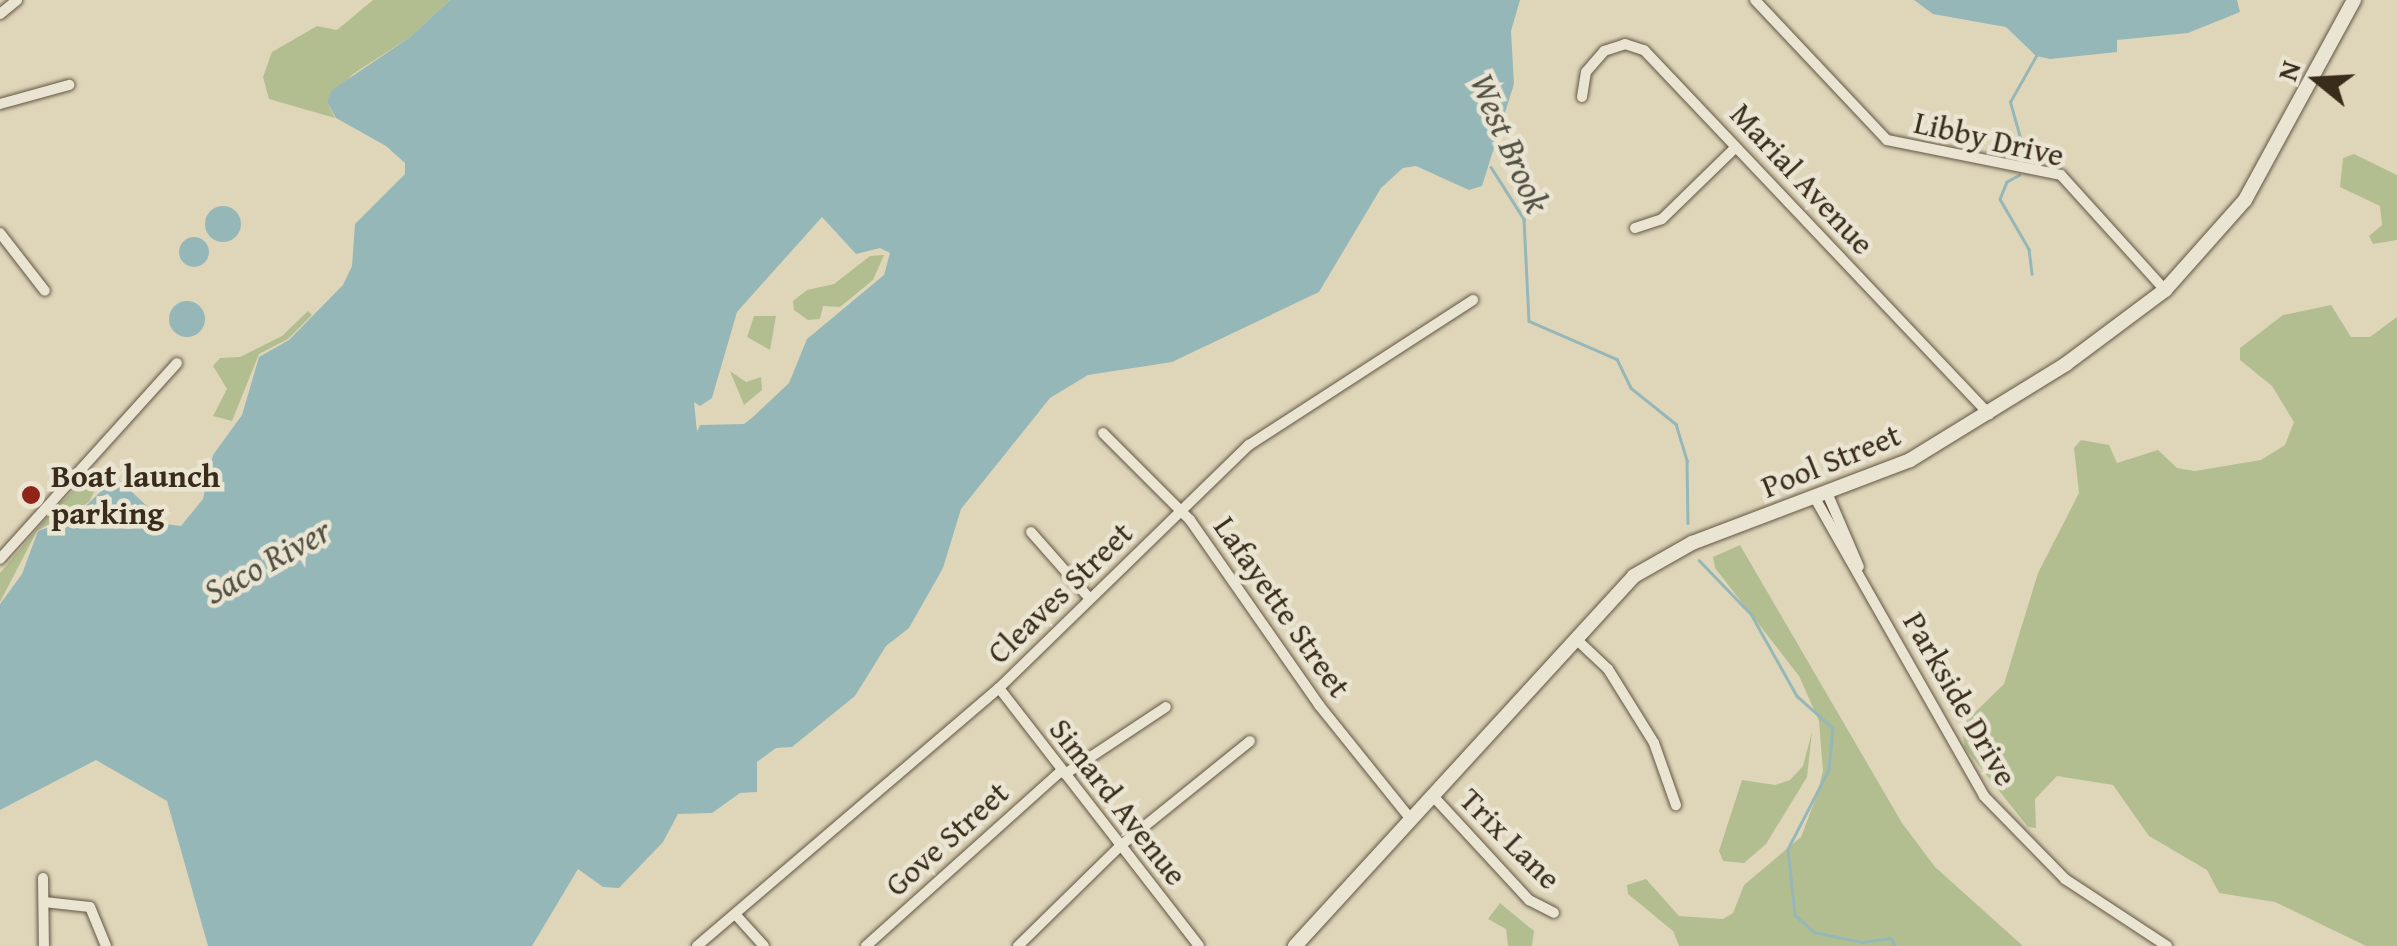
<!DOCTYPE html>
<html>
<head>
<meta charset="utf-8">
<style>
	body { margin:0 }
	#map { position:relative; width:2397px; height:946px; overflow:hidden; background:#dfd6ba; font-family:"Gentium Book Plus",serif }
	div>[style] { position:absolute }
	[style*='--x'] { left:calc(var(--x)*1px); top:calc(var(--y)*1px); width:calc(var(--w)*1px); rotate:calc(var(--a)*1deg) }
	.green>* { inset:0; background:#b2be90 }
	.water>* { inset:0; background:#96b7b8 }
	.round { border-radius:50% }
	.stream>* { height:2.5px; margin:-1.25px; padding:0 1.25px; transform-origin:1.25px; border-radius:1.25px; background:#96b7b8 }
	.roads { filter:drop-shadow(0 0 2px #625643) drop-shadow(0 0 2px #625643) }
	.minor>* { height:10px; margin:-5px; padding:0 5px; transform-origin:5px; border-radius:5px; background:#eae4d2 }
	.secondary>* { height:14px; margin:-7px; padding:0 7px; transform-origin:7px; border-radius:7px; background:#eae4d2 }
	.dots>* { width:28px; height:28px; translate:-50% -50%; box-sizing:border-box; border:5px solid #eae4d2; border-radius:50% }
	span { translate:-50% -50%; white-space:nowrap; text-align:center; line-height:1.15; -webkit-text-stroke:9px #eae4d2; paint-order:stroke }
	.street-label { font-size:32px; color:#392c1b }
	.poi-label { font-size:32px; color:#392c1b; font-weight:700 }
	.left { translate:0 -50%; text-align:left }
	.water-label { font-size:35px; color:#504f42; font-style:italic }
	.north { position:absolute; left:2267px; top:30px; width:100px; height:100px; -webkit-text-stroke:8px #eae4d2; paint-order:stroke; rotate:288deg; font-size:28px; font-weight:700; line-height:40px; text-align:center; color:#392c1b }
	.north::after { content:''; display:block; margin:auto; width:35px; height:45px; background:#392c1b; clip-path:polygon(50% 0,100% 100%,50% 72%,0 100%) }
</style>
</head>
<body>
<div id="map">
	<div class="green">
		<i style="clip-path:polygon(373px 0,450px 0,410px 37px,353px 74px,327px 102px,335px 118px,269px 99px,263px 77px,272px 52px,317px 26px,337px 30px)"></i>
		<i style="clip-path:polygon(2354px 154px,2397px 175px,2397px 240px,2373px 244px,2369px 236px,2382px 225px,2380px 206px,2340px 187px,2343px 158px)"></i>
		<i style="clip-path:polygon(884px 255px,873px 280px,840px 307px,823px 306px,820px 319px,808px 320px,794px 310px,793px 301px,807px 290px,834px 284px,870px 256px)"></i>
		<i style="clip-path:polygon(2331px 305px,2351px 337px,2370px 337px,2397px 317px,2397px 946px,2366px 946px,2275px 902px,2219px 893px,2207px 870px,2149px 836px,2113px 785px,2057px 776px,2035px 799px,2036px 828px,2028px 827px,1965px 748px,1961px 726px,2004px 684px,2038px 573px,2079px 493px,2074px 448px,2081px 440px,2109px 445px,2117px 463px,2158px 450px,2177px 468px,2195px 471px,2261px 460px,2285px 445px,2294px 422px,2272px 386px,2240px 360px,2240px 348px,2283px 315px)"></i>
		<i style="clip-path:polygon(308px 311px,312px 315px,288px 339px,259px 354px,232px 421px,213px 416px,227px 389px,213px 366px,220px 358px,240px 357px,282px 336px)"></i>
		<i style="clip-path:polygon(754px 316px,776px 316px,770px 350px,747px 337px)"></i>
		<i style="clip-path:polygon(730px 371px,746px 382px,761px 377px,762px 390px,744px 405px)"></i>
		<i style="clip-path:polygon(87px 478px,94px 478px,96px 488px,89px 502px,37px 531px,0 602px,0 573px,54px 509px)"></i>
		<i style="clip-path:polygon(1740px 545px,1902px 823px,1935px 867px,2023px 946px,1679px 946px,1673px 931px,1628px 894px,1627px 885px,1646px 879px,1679px 916px,1723px 919px,1733px 913px,1744px 885px,1801px 837px,1817px 795px,1823px 771px,1819px 721px,1799px 676px,1715px 568px,1713px 557px)"></i>
		<i style="clip-path:polygon(1812px 732px,1807px 777px,1766px 844px,1744px 863px,1723px 861px,1719px 851px,1742px 780px,1775px 785px,1790px 780px,1803px 766px)"></i>
		<i style="clip-path:polygon(1500px 903px,1534px 931px,1532px 946px,1508px 946px,1506px 929px,1488px 919px)"></i>
	</div>
	<div class="water">
		<i style="clip-path:polygon(evenodd,450px 0,1520px 0,1511px 31px,1514px 84px,1482px 186px,1469px 190px,1416px 166px,1403px 168px,1381px 188px,1319px 292px,1172px 362px,1088px 375px,1050px 398px,961px 509px,943px 568px,909px 628px,886px 646px,855px 696px,792px 747px,776px 748px,757px 762px,757px 792px,740px 793px,712px 813px,678px 814px,663px 842px,619px 888px,603px 887px,578px 869px,532px 946px,208px 946px,167px 801px,96px 760px,0 810px,0 604px,22px 574px,38px 531px,72px 519px,116px 477px,166px 524px,181px 526px,203px 499px,213px 455px,242px 415px,259px 357px,289px 340px,343px 285px,352px 266px,355px 224px,405px 174px,405px 163px,386px 146px,336px 118px,327px 102px,332px 90px,410px 37px,450px 0,822px 217px,856px 254px,880px 248px,890px 253px,884px 275px,807px 339px,789px 383px,753px 417px,744px 424px,700px 425px,697px 432px,694px 402px,700px 406px,712px 398px,737px 312px,822px 217px)"></i>
		<i style="clip-path:polygon(1914px 0,2237px 0,2240px 12px,2188px 33px,2117px 40px,2117px 52px,2050px 59px,2036px 56px,2006px 27px,1933px 14px)"></i>
		<i class="round" style="left:205px;top:206px;width:36px;height:36px"></i>
		<i class="round" style="left:179px;top:237px;width:30px;height:30px"></i>
		<i class="round" style="left:169px;top:301px;width:36px;height:36px"></i>
	</div>
	<div class="stream">
		<i style="--x:2026;--y:159;--w:59;--a:-105.7"></i>
		<i style="--x:2010;--y:102;--w:53;--a:-60.5"></i>
		<i style="--x:1491;--y:167;--w:62;--a:57.6"></i>
		<i style="--x:1524;--y:219;--w:102;--a:87.2"></i>
		<i style="--x:1529;--y:321;--w:96;--a:23.4"></i>
		<i style="--x:1617;--y:359;--w:32;--a:64"></i>
		<i style="--x:1631;--y:388;--w:58;--a:38.7"></i>
		<i style="--x:1676;--y:424;--w:39;--a:73"></i>
		<i style="--x:1687;--y:461;--w:62;--a:89.1"></i>
		<i style="--x:2020;--y:175;--w:15;--a:152"></i>
		<i style="--x:2007;--y:182;--w:18;--a:112"></i>
		<i style="--x:2000;--y:199;--w:58;--a:59.9"></i>
		<i style="--x:2029;--y:249;--w:25;--a:83"></i>
		<i style="--x:1699;--y:560;--w:75;--a:46.1"></i>
		<i style="--x:1751;--y:614;--w:94;--a:60.7"></i>
		<i style="--x:1797;--y:696;--w:48;--a:41.6"></i>
		<i style="--x:1833;--y:728;--w:42;--a:95.4"></i>
		<i style="--x:1829;--y:770;--w:89;--a:117.4"></i>
		<i style="--x:1788;--y:849;--w:66;--a:83.9"></i>
		<i style="--x:1795;--y:915;--w:25;--a:42"></i>
		<i style="--x:1814;--y:932;--w:49;--a:11.8"></i>
		<i style="--x:1862;--y:942;--w:29;--a:-8"></i>
		<i style="--x:1891;--y:938;--w:9;--a:63"></i>
	</div>
	<div class="roads">
		<div class="minor">
			<i style="--x:1755;--y:0;--w:192;--a:46.7"></i>
			<i style="--x:1887;--y:140;--w:177;--a:11.4"></i>
			<i style="--x:2061;--y:175;--w:155;--a:47.9"></i>
			<i style="--x:0;--y:14;--w:22;--a:-39"></i>
			<i style="--x:1582;--y:97;--w:25;--a:-81"></i>
			<i style="--x:1586;--y:72;--w:28;--a:-49"></i>
			<i style="--x:1604;--y:51;--w:22;--a:-18"></i>
			<i style="--x:1625;--y:44;--w:20;--a:18"></i>
			<i style="--x:1644;--y:50;--w:502;--a:46.54"></i>
			<i style="--x:0;--y:104;--w:72;--a:-15.4"></i>
			<i style="--x:1635;--y:228;--w:28;--a:-18"></i>
			<i style="--x:1662;--y:219;--w:103;--a:-44.2"></i>
			<i style="--x:0;--y:233;--w:73;--a:52.2"></i>
			<i style="--x:1103;--y:433;--w:123;--a:45"></i>
			<i style="--x:1190;--y:520;--w:226;--a:55.1"></i>
			<i style="--x:1319;--y:705;--w:145;--a:51.2"></i>
			<i style="--x:1828;--y:495;--w:78;--a:66.7"></i>
			<i style="--x:1816;--y:500;--w:340;--a:60.4"></i>
			<i style="--x:1984;--y:796;--w:116;--a:45.7"></i>
			<i style="--x:2065;--y:879;--w:122;--a:33.3"></i>
			<i style="--x:1031;--y:532;--w:89;--a:48.6"></i>
			<i style="--x:0;--y:559;--w:264;--a:-47.9"></i>
			<i style="--x:1575;--y:638;--w:45;--a:43.2"></i>
			<i style="--x:1608;--y:669;--w:87;--a:58.1"></i>
			<i style="--x:1654;--y:743;--w:66;--a:70.5"></i>
			<i style="--x:999;--y:688;--w:326;--a:52.2"></i>
			<i style="--x:1065;--y:774;--w:121;--a:-33.6"></i>
			<i style="--x:1433;--y:796;--w:142;--a:47.3"></i>
			<i style="--x:1529;--y:900;--w:28;--a:27"></i>
			<i style="--x:43;--y:878;--w:68;--a:89.2"></i>
			<i style="--x:44;--y:902;--w:46;--a:6.2"></i>
			<i style="--x:90;--y:907;--w:42;--a:67.7"></i>
			<i style="--x:735;--y:914;--w:43;--a:47.8"></i>
			<i style="--x:697;--y:946;--w:397;--a:-40.5"></i>
			<i style="--x:999;--y:688;--w:349;--a:-44.2"></i>
			<i style="--x:1249;--y:445;--w:267;--a:-32.9"></i>
			<i style="--x:866;--y:946;--w:263;--a:-41.9"></i>
			<i style="--x:1018;--y:946;--w:143;--a:-44.4"></i>
			<i style="--x:1120;--y:846;--w:167;--a:-38.9"></i>
		</div>
		<div class="secondary">
			<i style="--x:1295;--y:946;--w:502;--a:-47.5"></i>
			<i style="--x:1634;--y:576;--w:67;--a:-29.6"></i>
			<i style="--x:1692;--y:543;--w:233;--a:-20.8"></i>
			<i style="--x:1910;--y:460;--w:183;--a:-31.6"></i>
			<i style="--x:2066;--y:364;--w:124;--a:-36.8"></i>
			<i style="--x:2165;--y:290;--w:120;--a:-48.4"></i>
			<i style="--x:2245;--y:200;--w:228;--a:-61.4"></i>
		</div>
	</div>
	<div class="dots">
		<i style="left:31px;top:495px;background:#8f2418"></i>
	</div>
	<div class="street-label">
		<span style="left:1989px;top:139px;rotate:13deg">Libby Drive</span>
		<span style="left:1802px;top:179px;rotate:47deg">Marial Avenue</span>
		<span style="left:1831px;top:461px;rotate:-22deg">Pool Street</span>
		<span style="left:1060px;top:593px;rotate:-44deg">Cleaves Street</span>
		<span style="left:1282px;top:607px;rotate:55deg">Lafayette Street</span>
		<span style="left:1960px;top:699px;rotate:60deg">Parkside Drive</span>
		<span style="left:1118px;top:802px;rotate:52deg">Simard Avenue</span>
		<span style="left:947px;top:839px;rotate:-42deg">Gove Street</span>
		<span style="left:1510px;top:839px;rotate:45deg">Trix Lane</span>
	</div>
	<div class="poi-label">
		<span class="left" style="left:51px;top:495px">Boat launch<br>parking</span>
	</div>
	<div class="water-label">
		<span style="left:1510px;top:143px;rotate:66deg">West Brook</span>
		<span style="left:267px;top:561px;rotate:-29deg">Saco River</span>
	</div>
	<div class="north">N</div>
</div>
</body>
</html>
